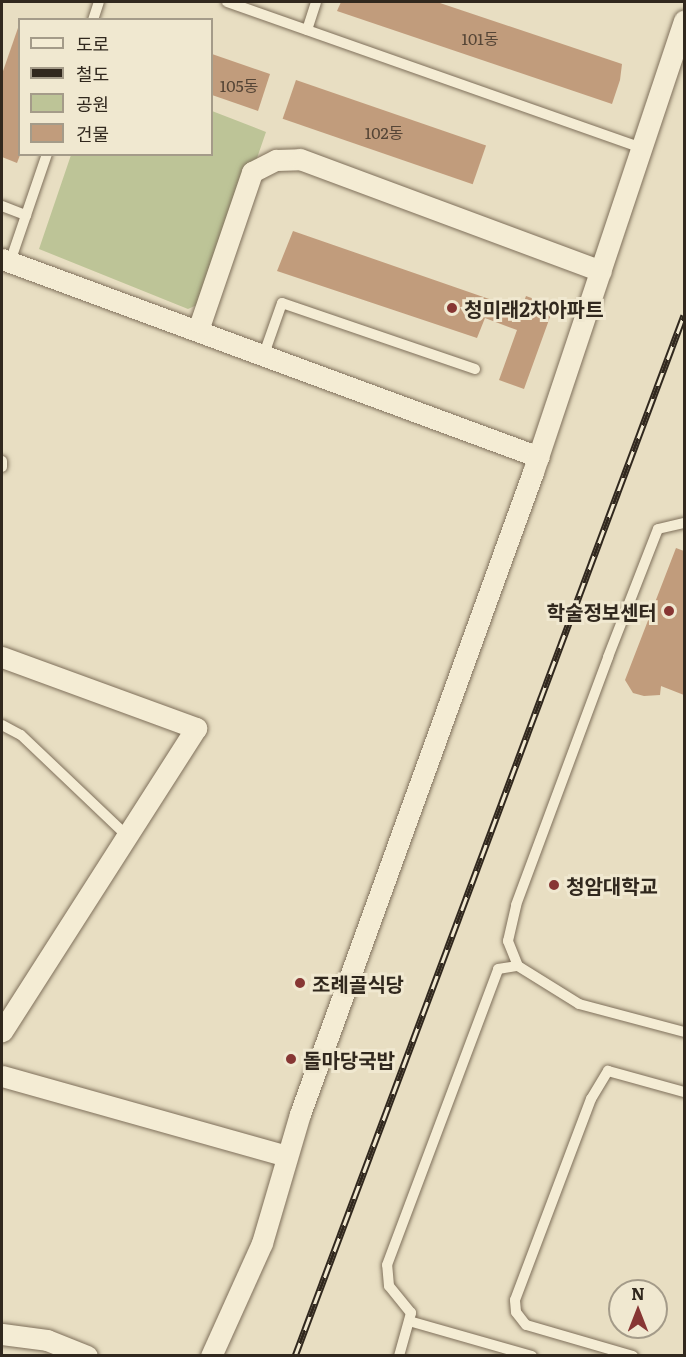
<!DOCTYPE html>
<html>
<head>
<meta charset="utf-8">
<style>
	body { margin:0 }
	#map { position:relative; width:686px; height:1357px; overflow:hidden; background:#e8dec2; font-family:Literata,"Noto Sans KR",serif }
	div>[style] { position:absolute }
	[style*='--x'] { left:calc(var(--x)*1px); top:calc(var(--y)*1px); width:calc(var(--w)*1px); rotate:calc(var(--a)*1deg) }
	.green>* { inset:0; background:#bdc497 }
	.building>* { inset:0; background:#c19c7c; transform-origin:0 0 }
	.roads { filter:drop-shadow(0 0 2px #7f705b) drop-shadow(0 0 2px #7f705b) }
	.service>* { height:10px; margin:-5px; padding:0 5px; transform-origin:5px; border-radius:5px; background:#f4ecd4 }
	.minor>* { height:21px; margin:-10.5px; padding:0 10.5px; transform-origin:10.5px; border-radius:10.5px; background:#f4ecd4 }
	.rail>* { height:7px; margin-top:-3.5px; transform-origin:0; background:repeating-linear-gradient(90deg,#f0e8d0 0 14px,#31281e 0 28px); box-sizing:border-box; border-block:2px solid #31281e }
	.dots>* { width:16px; height:16px; translate:-50% -50%; box-sizing:border-box; border:3px solid #f0e8d0; border-radius:50% }
	span { translate:-50% -50%; white-space:nowrap; text-align:center; line-height:1.15; -webkit-text-stroke:6px #f0e8d0; paint-order:stroke }
	.number-label { font-size:16px; color:#554536 }
	.number-label span { -webkit-text-stroke-width:0 }
	.poi-label { font-size:20px; color:#31281e; font-weight:700 }
	.left { translate:0 -50%; text-align:left }
	.right { translate:-100% -50%; text-align:right }
	.frame { position:absolute; inset:0; border:3px solid #31281e; pointer-events:none }
	.legend { position:absolute; left:18px; top:18px; width:195px; height:138px; box-sizing:border-box; background:#f0e8d0; border:2px solid #a49b89; margin:0; padding:8px 10px; list-style:none; font-size:18px; color:#31281e }
	.legend li { display:flex; align-items:center; gap:12px; height:30px }
	.legend b { width:30px; border:2px solid #a49b89 }
	.north { position:absolute; left:608px; top:1279px; width:60px; height:60px; box-sizing:border-box; background:#f0e8d0; border:2px solid #a49b89; border-radius:50%; rotate:0deg; font-size:16px; font-weight:700; line-height:24px; text-align:center; color:#31281e }
	.north::after { content:''; display:block; margin:auto; width:21px; height:27px; background:#873633; clip-path:polygon(50% 0,100% 100%,50% 72%,0 100%) }
</style>
</head>
<body>
<div id="map">
	<div class="green">
		<i style="clip-path:polygon(212px 111px,266px 132px,208px 300px,188px 309px,39px 249px,71px 155px,212px 154px)"></i>
	</div>
	<div class="building">
		<i style="clip-path:polygon(341px 2px,437px 2px,622px 64px,620px 80px,612px 104px,337px 11px)"></i>
		<i style="clip-path:polygon(19px 25px,20px 155px,17px 163px,2px 157px,2px 74px)"></i>
		<i style="clip-path:polygon(212px 54px,270px 74px,258px 111px,212px 95px)"></i>
		<i style="left:296px;top:80px;width:201px;height:41px;rotate:19deg"></i>
		<i style="clip-path:polygon(293px 231px,521px 310px,526px 296px,554px 306px,524px 389px,499px 380px,517px 330px,485px 318px,477px 338px,277px 271px)"></i>
		<i style="clip-path:polygon(676px 548px,684px 551px,684px 695px,661px 686px,660px 695px,644px 696px,633px 693px,625px 680px)"></i>
	</div>
	<div class="roads">
		<div class="service">
			<i style="--x:227;--y:2;--w:440;--a:19.4"></i>
			<i style="--x:93;--y:20;--w:19;--a:-72"></i>
			<i style="--x:307;--y:30;--w:29;--a:-72"></i>
			<i style="--x:2;--y:206;--w:26;--a:21"></i>
			<i style="--x:10;--y:262;--w:114;--a:-71.1"></i>
			<i style="--x:264;--y:354;--w:54;--a:-70.6"></i>
			<i style="--x:282;--y:303;--w:204;--a:18.9"></i>
			<i style="--x:2;--y:461;--w:6;--a:90"></i>
			<i style="--x:2;--y:725;--w:21;--a:28"></i>
			<i style="--x:21;--y:735;--w:145;--a:43.6"></i>
			<i style="--x:518;--y:966;--w:27;--a:-112"></i>
			<i style="--x:508;--y:941;--w:37;--a:-77"></i>
			<i style="--x:516;--y:905;--w:265;--a:-69.6"></i>
			<i style="--x:608;--y:657;--w:137;--a:-68.7"></i>
			<i style="--x:658;--y:529;--w:27;--a:-13"></i>
			<i style="--x:409;--y:1321;--w:128;--a:15.9"></i>
			<i style="--x:399;--y:1356;--w:45;--a:-74.4"></i>
			<i style="--x:411;--y:1313;--w:35;--a:-129"></i>
			<i style="--x:389;--y:1286;--w:21;--a:-95"></i>
			<i style="--x:387;--y:1265;--w:316;--a:-69.4"></i>
			<i style="--x:498;--y:969;--w:20;--a:-9"></i>
			<i style="--x:518;--y:966;--w:72;--a:31.9"></i>
			<i style="--x:579;--y:1004;--w:109;--a:14.9"></i>
			<i style="--x:633;--y:1356;--w:111;--a:-163.8"></i>
			<i style="--x:526;--y:1325;--w:16;--a:-128"></i>
			<i style="--x:516;--y:1312;--w:12;--a:-95"></i>
			<i style="--x:515;--y:1300;--w:215;--a:-69.3"></i>
			<i style="--x:591;--y:1099;--w:33;--a:-59"></i>
			<i style="--x:608;--y:1071;--w:79;--a:15.4"></i>
		</div>
		<div class="minor">
			<i style="--x:2;--y:259;--w:572;--a:20.24"></i>
			<i style="--x:198;--y:330;--w:167;--a:-71.1"></i>
			<i style="--x:252;--y:172;--w:27;--a:-27"></i>
			<i style="--x:276;--y:160;--w:24;--a:-2"></i>
			<i style="--x:300;--y:159;--w:321;--a:20.4"></i>
			<i style="--x:2;--y:657;--w:207;--a:20.1"></i>
			<i style="--x:196;--y:728;--w:360;--a:122.6"></i>
			<i style="--x:2;--y:1076;--w:295;--a:15.7"></i>
			<i style="--x:2;--y:1334;--w:45;--a:7.6"></i>
			<i style="--x:47;--y:1340;--w:43;--a:21.8"></i>
			<i style="--x:211;--y:1356;--w:124;--a:-65.7"></i>
			<i style="--x:262;--y:1243;--w:134;--a:-73.6"></i>
			<i style="--x:300;--y:1114;--w:683;--a:-70.05"></i>
			<i style="--x:533;--y:472;--w:476;--a:-71.5"></i>
		</div>
	</div>
	<div class="rail">
		<i style="--x:295;--y:1356;--w:1111;--a:-69.51"></i>
	</div>
	<div class="dots">
		<i style="left:452px;top:308px;background:#873633"></i>
		<i style="left:669px;top:611px;background:#873633"></i>
		<i style="left:554px;top:885px;background:#873633"></i>
		<i style="left:300px;top:983px;background:#873633"></i>
		<i style="left:291px;top:1059px;background:#873633"></i>
	</div>
	<div class="number-label">
		<span style="left:480px;top:38px">101동</span>
		<span style="left:239px;top:85px">105동</span>
		<span style="left:384px;top:132px">102동</span>
	</div>
	<div class="poi-label">
		<span class="left" style="left:464px;top:308px">청미래2차아파트</span>
		<span class="right" style="left:657px;top:611px">학술정보센터</span>
		<span class="left" style="left:566px;top:885px">청암대학교</span>
		<span class="left" style="left:312px;top:983px">조례골식당</span>
		<span class="left" style="left:303px;top:1059px">돌마당국밥</span>
	</div>
	<div class="frame"></div>
	<ul class="legend">
	<li><b style="height:8px;background:#f4ecd4"></b>도로</li>
	<li><b style="height:8px;background:#31281e"></b>철도</li>
	<li><b style="height:16px;background:#bdc497"></b>공원</li>
	<li><b style="height:16px;background:#c19c7c"></b>건물</li>
	</ul>
	<div class="north">N</div>
</div>
</body>
</html>
